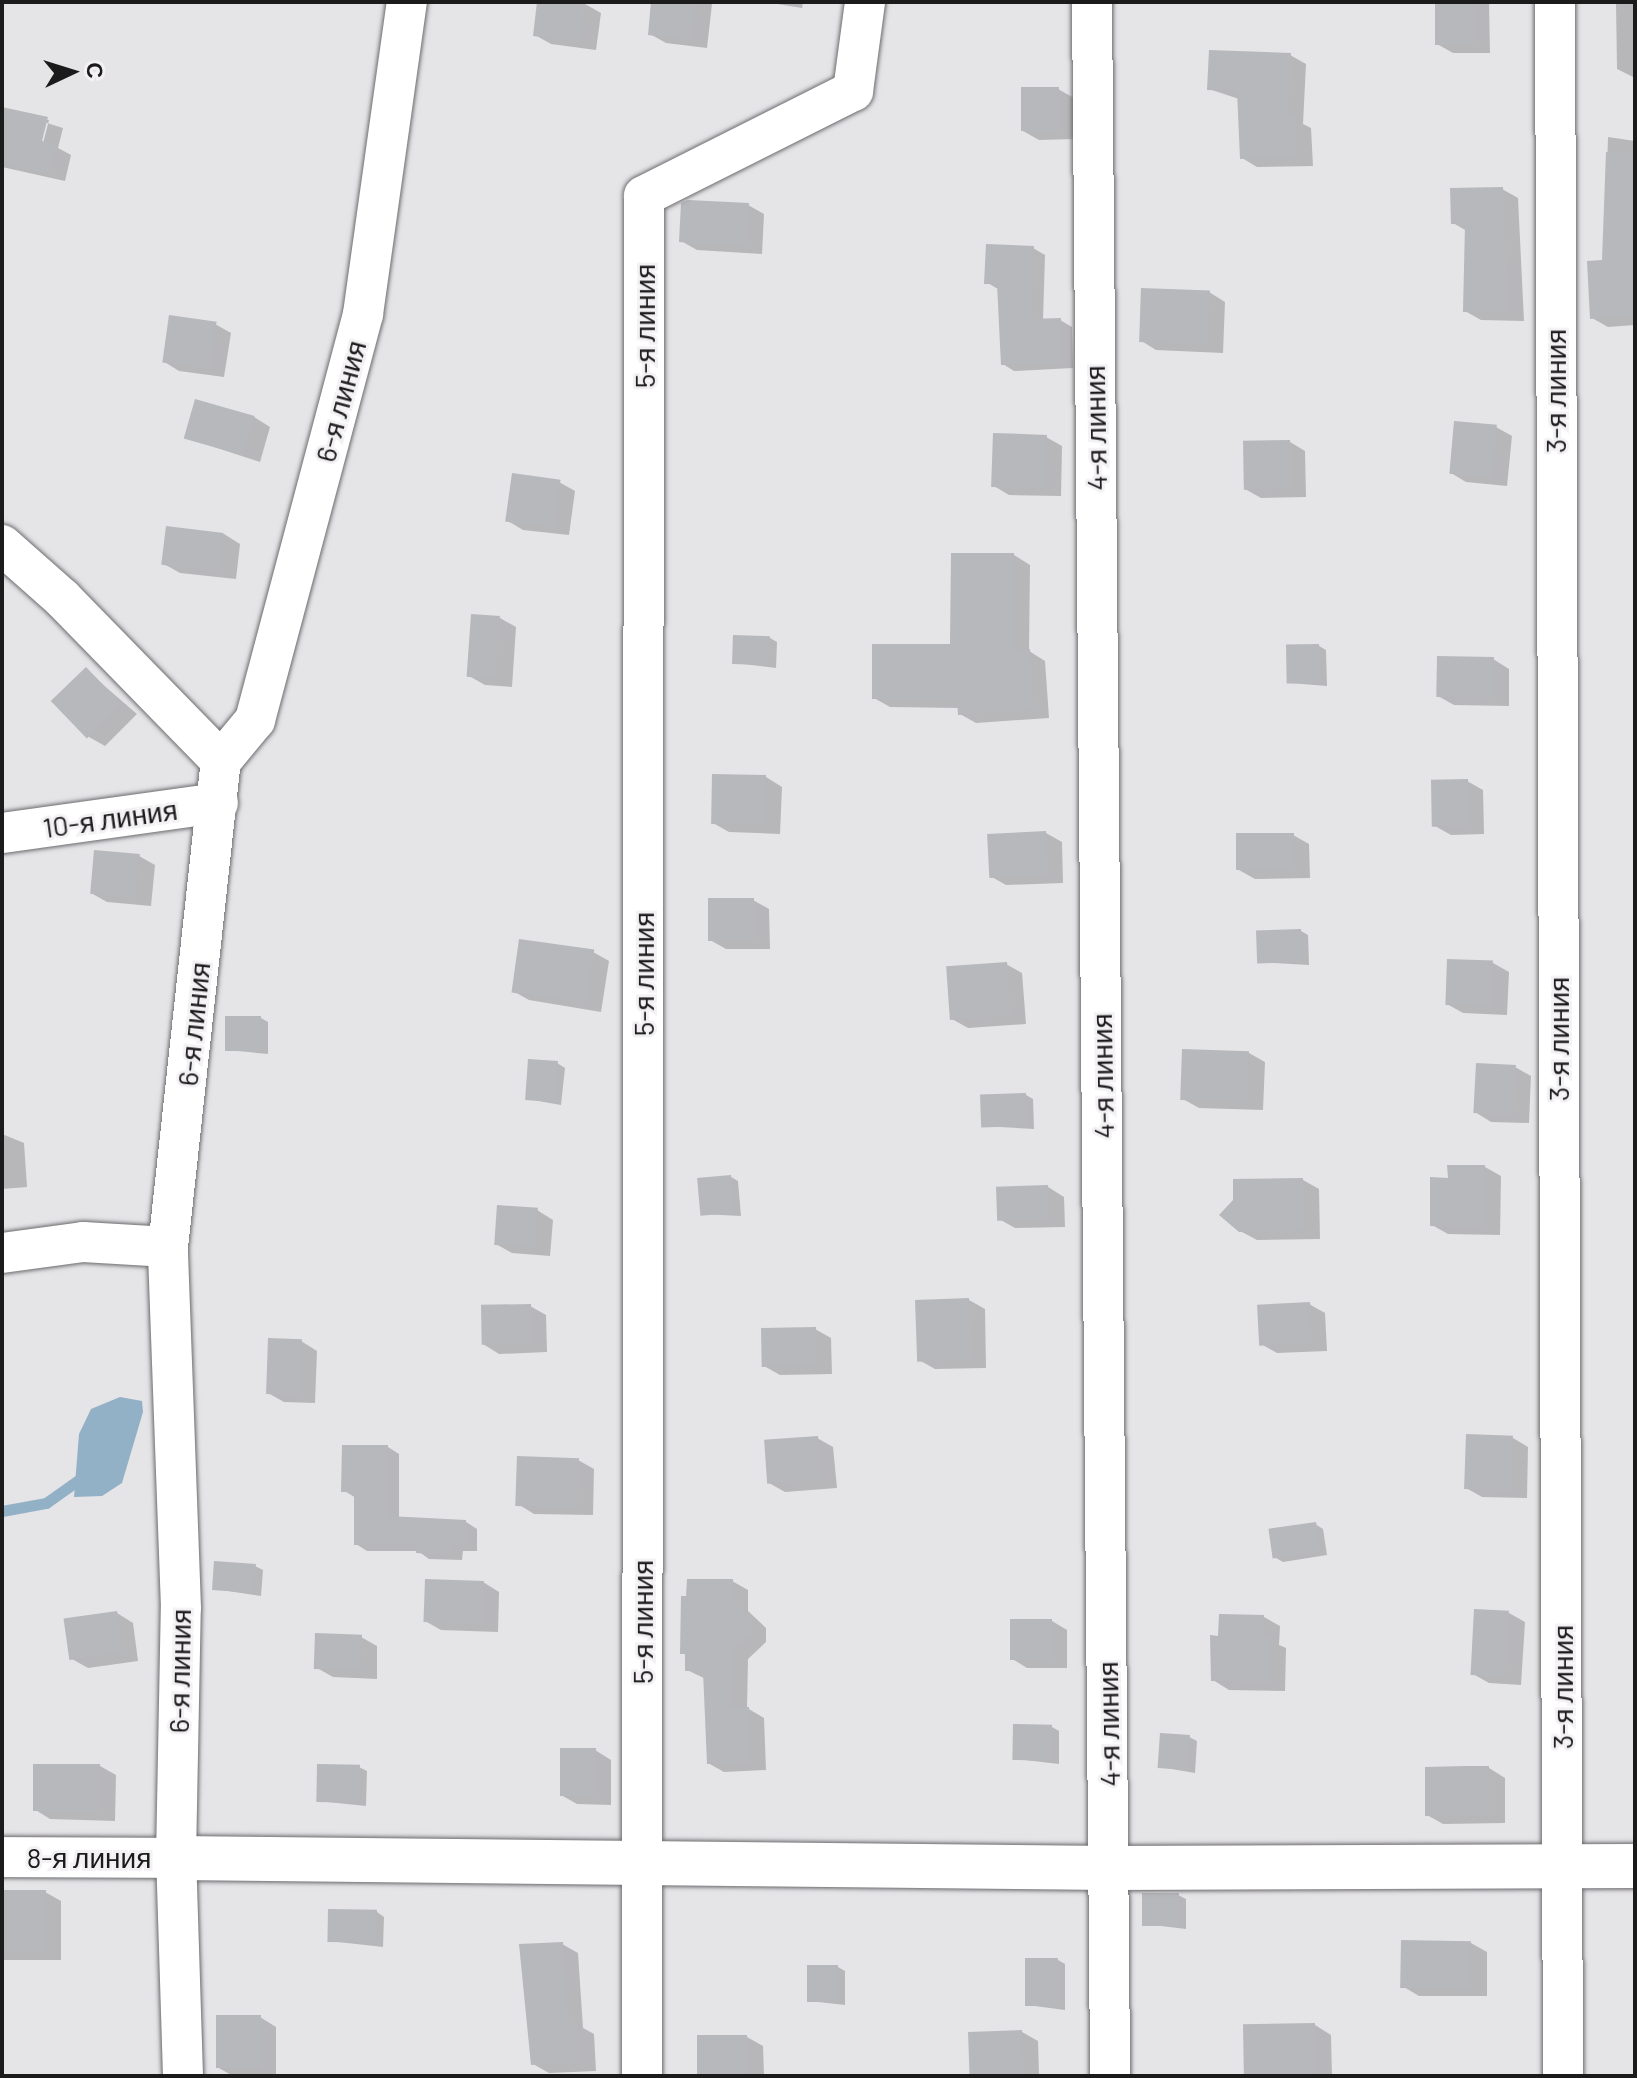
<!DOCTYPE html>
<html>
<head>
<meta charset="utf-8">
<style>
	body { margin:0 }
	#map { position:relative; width:1637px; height:2078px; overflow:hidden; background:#e5e4e7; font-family:Barlow,sans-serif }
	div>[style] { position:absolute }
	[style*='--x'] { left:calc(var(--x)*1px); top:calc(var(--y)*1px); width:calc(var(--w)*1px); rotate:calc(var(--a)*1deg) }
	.water>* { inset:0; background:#93b1c6 }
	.shadow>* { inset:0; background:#0003 }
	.stream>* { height:11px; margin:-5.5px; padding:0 5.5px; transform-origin:5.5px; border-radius:5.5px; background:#93b1c6 }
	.building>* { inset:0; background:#b7b8bb; transform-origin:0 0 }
	.roads { filter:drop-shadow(0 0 2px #6d6b6e) drop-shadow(0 0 2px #6d6b6e) }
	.street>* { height:40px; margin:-20px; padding:0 20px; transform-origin:20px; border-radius:20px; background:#fff }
	.secondary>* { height:44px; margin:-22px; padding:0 22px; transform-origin:22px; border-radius:22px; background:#fff }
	span { translate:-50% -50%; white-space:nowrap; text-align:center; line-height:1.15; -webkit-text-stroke:6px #f3f1f4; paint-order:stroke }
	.street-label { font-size:28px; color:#1c1b1c }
	.frame { position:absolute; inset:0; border:4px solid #1c1b1c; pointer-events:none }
	.north { position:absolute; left:32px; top:32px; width:80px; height:80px; -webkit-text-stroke:6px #f3f1f4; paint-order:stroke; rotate:86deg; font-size:22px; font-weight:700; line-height:32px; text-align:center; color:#1c1b1c }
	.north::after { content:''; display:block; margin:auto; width:28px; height:36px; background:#1c1b1c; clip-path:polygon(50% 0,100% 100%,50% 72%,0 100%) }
</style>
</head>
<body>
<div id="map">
	<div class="water">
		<i style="clip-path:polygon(120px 1397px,142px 1401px,143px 1412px,122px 1483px,102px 1496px,74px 1497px,79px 1434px,91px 1409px)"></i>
	</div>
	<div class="shadow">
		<i style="clip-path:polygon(539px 2px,585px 4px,601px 13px,596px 50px,551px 44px,535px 35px)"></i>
		<i style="clip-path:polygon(653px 2px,712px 4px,707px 48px,666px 43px,650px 34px)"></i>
		<i style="clip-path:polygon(765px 2px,803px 2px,802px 8px)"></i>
		<i style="clip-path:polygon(1437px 2px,1489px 2px,1490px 53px,1453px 53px,1437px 44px)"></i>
		<i style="clip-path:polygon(1616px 2px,1635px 2px,1635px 78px,1617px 69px)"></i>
		<i style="clip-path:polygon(1290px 55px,1306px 64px,1303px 124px,1311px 128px,1313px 166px,1257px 167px,1242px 158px,1239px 99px,1209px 89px)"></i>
		<i style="clip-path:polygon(1058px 89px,1074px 98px,1075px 139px,1039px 140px,1023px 131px)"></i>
		<i style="clip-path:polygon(evenodd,2px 109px,63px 128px,58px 148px,71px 155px,65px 181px,2px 167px,2px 109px,44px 120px,49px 120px,41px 151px,37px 151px,44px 120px)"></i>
		<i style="clip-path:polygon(1608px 137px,1635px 141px,1635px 325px,1608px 327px,1592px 318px,1604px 262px)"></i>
		<i style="clip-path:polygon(1502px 189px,1518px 198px,1524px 321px,1481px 320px,1465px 311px,1467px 231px,1453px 223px)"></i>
		<i style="clip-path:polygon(748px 205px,764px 214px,762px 254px,697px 250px,681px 241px)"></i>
		<i style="clip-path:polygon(1033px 248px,1045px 255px,1043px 321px,1060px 320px,1072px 327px,1073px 368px,1014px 371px,1003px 364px,998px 289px,986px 282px)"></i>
		<i style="clip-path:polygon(1209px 292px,1225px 302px,1223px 353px,1156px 350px,1140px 340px)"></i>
		<i style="clip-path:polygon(215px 324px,231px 333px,224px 377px,179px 371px,163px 361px)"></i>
		<i style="clip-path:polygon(254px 417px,270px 427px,260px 462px,187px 438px)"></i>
		<i style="clip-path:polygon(1496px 427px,1512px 436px,1507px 486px,1466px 482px,1451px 473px)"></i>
		<i style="clip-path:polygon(1046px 437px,1062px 446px,1061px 496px,1009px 495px,994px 486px)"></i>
		<i style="clip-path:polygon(1290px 442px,1305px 451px,1306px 497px,1261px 498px,1245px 489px)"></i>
		<i style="clip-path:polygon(559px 482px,575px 491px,569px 535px,523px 530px,508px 521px)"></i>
		<i style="clip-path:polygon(224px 534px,240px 544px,236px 579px,180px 573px,164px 564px)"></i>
		<i style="clip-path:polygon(1014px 555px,1030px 565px,1029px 651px,1045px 661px,1049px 718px,976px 723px,960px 714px,960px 708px,890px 707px,874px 698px,952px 646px)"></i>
		<i style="clip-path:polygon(500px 618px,516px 627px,512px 687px,485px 685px,469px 676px)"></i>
		<i style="clip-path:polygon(770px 638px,777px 642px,776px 668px,735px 663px)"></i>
		<i style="clip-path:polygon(1319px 646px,1326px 650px,1327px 686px,1290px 683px)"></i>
		<i style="clip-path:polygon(1493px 659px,1509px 669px,1509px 706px,1454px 705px,1438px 696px)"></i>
		<i style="clip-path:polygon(86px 670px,137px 714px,105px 746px,89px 737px)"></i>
		<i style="clip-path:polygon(766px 777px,782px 787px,780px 834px,729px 832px,713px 823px)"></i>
		<i style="clip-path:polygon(1467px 781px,1483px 790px,1484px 834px,1451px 835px,1435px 826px)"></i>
		<i style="clip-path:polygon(1046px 833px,1062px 842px,1063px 883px,1006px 885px,990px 876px)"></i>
		<i style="clip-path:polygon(1293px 835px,1309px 844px,1310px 878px,1255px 879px,1239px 870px)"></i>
		<i style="clip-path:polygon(139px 856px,155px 865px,151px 906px,107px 902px,91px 893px)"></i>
		<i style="clip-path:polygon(753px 900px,769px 909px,770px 949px,726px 949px,710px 940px)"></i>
		<i style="clip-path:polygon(1301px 931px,1308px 935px,1309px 965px,1259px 962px)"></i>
		<i style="clip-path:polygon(593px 952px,609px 961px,601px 1012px,529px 1000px,513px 991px)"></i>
		<i style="clip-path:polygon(1493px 963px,1509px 972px,1507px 1015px,1463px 1013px,1447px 1004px)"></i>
		<i style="clip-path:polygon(1006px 964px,1022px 973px,1026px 1024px,968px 1028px,952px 1019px)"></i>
		<i style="clip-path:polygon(261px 1018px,268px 1022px,268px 1054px,227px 1050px)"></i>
		<i style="clip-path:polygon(1249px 1053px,1265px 1062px,1263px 1110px,1199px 1108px,1183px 1099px)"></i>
		<i style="clip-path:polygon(557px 1063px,565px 1068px,561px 1105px,527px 1099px)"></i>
		<i style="clip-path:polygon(1515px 1067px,1531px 1076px,1529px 1123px,1491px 1122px,1475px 1112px)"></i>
		<i style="clip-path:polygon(1026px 1095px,1033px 1099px,1034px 1129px,982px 1126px)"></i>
		<i style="clip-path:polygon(2px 1134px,24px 1143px,27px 1187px,2px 1189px)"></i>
		<i style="clip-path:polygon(1485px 1167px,1501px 1176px,1500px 1235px,1448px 1234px,1432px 1225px,1450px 1180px)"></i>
		<i style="clip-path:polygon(731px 1177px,738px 1181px,741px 1216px,702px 1214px)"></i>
		<i style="clip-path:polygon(1303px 1180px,1319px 1189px,1320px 1239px,1257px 1240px,1240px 1231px)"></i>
		<i style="clip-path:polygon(1048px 1187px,1064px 1197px,1065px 1227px,1015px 1228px,999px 1219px)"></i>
		<i style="clip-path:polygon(537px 1210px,553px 1220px,550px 1256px,512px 1253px,496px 1244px)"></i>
		<i style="clip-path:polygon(969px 1300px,985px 1309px,986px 1368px,935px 1369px,919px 1360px)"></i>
		<i style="clip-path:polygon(1309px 1304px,1325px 1313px,1327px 1351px,1277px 1353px,1261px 1344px)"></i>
		<i style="clip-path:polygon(530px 1306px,546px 1315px,547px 1352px,499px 1354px,483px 1344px)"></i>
		<i style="clip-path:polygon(815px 1329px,831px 1338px,832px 1374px,780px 1375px,764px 1366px)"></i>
		<i style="clip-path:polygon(301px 1341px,317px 1351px,315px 1403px,284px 1402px,268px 1393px)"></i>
		<i style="clip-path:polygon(817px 1438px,833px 1447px,837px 1488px,785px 1492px,769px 1483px)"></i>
		<i style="clip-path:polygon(1513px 1438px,1528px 1447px,1527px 1498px,1482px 1497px,1466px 1488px)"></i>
		<i style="clip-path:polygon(388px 1447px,399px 1454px,399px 1519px,466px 1522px,477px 1529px,477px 1551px,463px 1551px,462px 1560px,429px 1559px,418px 1551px,367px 1551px,356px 1544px,356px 1498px,343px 1490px)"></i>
		<i style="clip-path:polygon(578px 1460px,594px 1469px,593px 1515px,534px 1514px,518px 1504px)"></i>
		<i style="clip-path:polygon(1315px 1524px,1323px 1529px,1327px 1555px,1283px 1562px,1276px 1558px)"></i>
		<i style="clip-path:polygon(255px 1566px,263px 1570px,261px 1596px,214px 1589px)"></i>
		<i style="clip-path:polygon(732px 1581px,748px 1590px,748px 1611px,766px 1628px,766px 1642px,748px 1659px,747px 1708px,764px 1718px,766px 1770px,724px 1772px,708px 1763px,706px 1679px,687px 1670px,687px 1655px,682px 1653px)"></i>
		<i style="clip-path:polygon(483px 1582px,499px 1592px,498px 1632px,441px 1630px,425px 1621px)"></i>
		<i style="clip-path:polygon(117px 1613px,133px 1623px,138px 1661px,88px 1668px,72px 1659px)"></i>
		<i style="clip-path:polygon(1509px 1613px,1525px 1622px,1521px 1685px,1489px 1683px,1473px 1674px)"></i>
		<i style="clip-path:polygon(1264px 1617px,1280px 1626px,1279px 1645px,1286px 1648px,1285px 1691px,1229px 1690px,1213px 1680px,1220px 1638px)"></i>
		<i style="clip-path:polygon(1052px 1621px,1067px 1630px,1067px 1668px,1027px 1668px,1011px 1658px)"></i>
		<i style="clip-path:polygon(361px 1637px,377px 1646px,377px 1679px,333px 1677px,317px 1668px)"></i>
		<i style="clip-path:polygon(1052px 1727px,1059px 1731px,1059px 1764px,1015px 1759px)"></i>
		<i style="clip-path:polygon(1189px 1737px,1197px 1741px,1195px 1773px,1160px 1767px)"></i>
		<i style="clip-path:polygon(595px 1750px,611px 1760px,611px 1805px,577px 1804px,561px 1795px)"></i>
		<i style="clip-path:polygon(100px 1766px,116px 1775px,115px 1821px,50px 1819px,34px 1809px)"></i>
		<i style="clip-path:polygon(359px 1767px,367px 1771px,366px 1806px,318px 1801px)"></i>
		<i style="clip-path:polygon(1489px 1768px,1505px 1778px,1505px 1823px,1443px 1824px,1427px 1815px)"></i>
		<i style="clip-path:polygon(2px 1891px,45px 1892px,61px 1901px,61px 1960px,2px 1960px)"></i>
		<i style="clip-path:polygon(1178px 1895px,1186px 1899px,1186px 1929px,1144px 1924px)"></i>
		<i style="clip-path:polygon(377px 1912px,384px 1917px,383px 1947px,329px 1941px)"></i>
		<i style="clip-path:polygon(1471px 1943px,1487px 1952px,1487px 1996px,1419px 1996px,1404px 1987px)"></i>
		<i style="clip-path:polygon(562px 1944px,578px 1953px,583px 2028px,594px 2034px,596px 2071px,549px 2073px,533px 2064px)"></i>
		<i style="clip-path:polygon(1058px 1960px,1065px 1964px,1065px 2010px,1027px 2005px)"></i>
		<i style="clip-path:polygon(838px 1967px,845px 1971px,845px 2005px,809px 2001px)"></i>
		<i style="clip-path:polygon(260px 2017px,276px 2027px,276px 2076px,233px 2076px,217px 2067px)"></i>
		<i style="clip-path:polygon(1315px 2025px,1331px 2035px,1332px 2076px,1246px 2075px)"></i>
		<i style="clip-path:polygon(1022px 2032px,1038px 2041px,1039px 2076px,971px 2076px)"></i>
		<i style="clip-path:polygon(747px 2037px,763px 2046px,764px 2076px,699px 2076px)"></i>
	</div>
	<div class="stream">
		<i style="--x:2;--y:1511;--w:45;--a:-10.3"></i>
		<i style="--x:46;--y:1503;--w:50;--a:-35.3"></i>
	</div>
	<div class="building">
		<i style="clip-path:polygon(537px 2px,585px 2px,580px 42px,533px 36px)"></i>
		<i style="clip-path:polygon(651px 2px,696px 2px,691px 40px,648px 35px)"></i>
		<i style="left:1435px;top:2px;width:39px;height:43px"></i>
		<i style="clip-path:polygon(1209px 50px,1291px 53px,1288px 117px,1296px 117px,1297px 158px,1240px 159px,1237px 91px,1207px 90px)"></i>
		<i style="left:1059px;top:87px;width:44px;height:38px;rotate:90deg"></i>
		<i style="clip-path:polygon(2px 107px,48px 117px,42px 141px,56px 144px,49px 174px,2px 163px)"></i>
		<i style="clip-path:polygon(1606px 152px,1635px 153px,1635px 316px,1590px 319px,1587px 261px,1602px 260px)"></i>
		<i style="clip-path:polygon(1503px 187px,1508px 313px,1463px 312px,1465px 224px,1451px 224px,1450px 188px)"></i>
		<i style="clip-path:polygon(688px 200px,749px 203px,746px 246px,679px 242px,681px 203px)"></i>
		<i style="clip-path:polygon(986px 244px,1034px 246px,1032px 319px,1061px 318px,1062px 363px,1001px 365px,997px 284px,984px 284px)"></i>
		<i style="left:1141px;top:288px;width:69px;height:54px;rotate:2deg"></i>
		<i style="left:169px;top:315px;width:48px;height:48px;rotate:8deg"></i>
		<i style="left:195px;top:399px;width:62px;height:41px;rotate:16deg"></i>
		<i style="left:1454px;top:421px;width:43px;height:53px;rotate:5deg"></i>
		<i style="left:993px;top:433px;width:54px;height:54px;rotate:2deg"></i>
		<i style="left:1290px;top:440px;width:49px;height:47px;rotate:89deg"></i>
		<i style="left:512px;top:473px;width:49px;height:49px;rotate:8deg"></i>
		<i style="left:166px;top:526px;width:58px;height:39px;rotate:7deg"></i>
		<i style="clip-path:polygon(951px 553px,1014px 553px,1014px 650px,1030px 649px,1034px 710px,958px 715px,957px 700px,872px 699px,872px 644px,950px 644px)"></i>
		<i style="left:471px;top:614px;width:29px;height:63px;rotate:4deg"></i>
		<i style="left:733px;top:635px;width:37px;height:29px;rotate:2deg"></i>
		<i style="left:1319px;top:644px;width:39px;height:33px;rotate:89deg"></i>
		<i style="left:1437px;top:656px;width:57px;height:41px;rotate:1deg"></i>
		<i style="left:86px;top:667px;width:52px;height:49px;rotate:46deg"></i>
		<i style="left:712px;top:774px;width:54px;height:50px;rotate:1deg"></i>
		<i style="left:1468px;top:779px;width:47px;height:37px;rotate:89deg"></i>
		<i style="left:1046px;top:831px;width:44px;height:59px;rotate:87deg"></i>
		<i style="left:1294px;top:833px;width:37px;height:58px;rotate:90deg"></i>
		<i style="left:94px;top:850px;width:46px;height:44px;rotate:5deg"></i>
		<i style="left:754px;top:898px;width:43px;height:46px;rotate:90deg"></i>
		<i style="left:1301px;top:929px;width:33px;height:45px;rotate:88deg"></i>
		<i style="left:519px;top:939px;width:76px;height:54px;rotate:8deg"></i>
		<i style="left:1447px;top:959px;width:46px;height:46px;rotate:2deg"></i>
		<i style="left:1007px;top:962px;width:54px;height:61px;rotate:86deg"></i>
		<i style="left:225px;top:1016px;width:36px;height:35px"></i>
		<i style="left:1182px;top:1049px;width:67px;height:51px;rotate:2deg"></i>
		<i style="left:528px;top:1059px;width:30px;height:41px;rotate:4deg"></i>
		<i style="left:1476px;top:1063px;width:40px;height:50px;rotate:3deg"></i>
		<i style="left:1026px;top:1093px;width:33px;height:46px;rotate:88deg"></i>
		<i style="clip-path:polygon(1447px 1165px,1485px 1165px,1484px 1227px,1430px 1226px,1430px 1177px,1448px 1178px)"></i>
		<i style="left:731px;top:1175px;width:38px;height:34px;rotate:85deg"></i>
		<i style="clip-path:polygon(1303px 1178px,1304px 1231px,1239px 1232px,1219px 1215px,1233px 1200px,1233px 1179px)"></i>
		<i style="left:1048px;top:1185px;width:34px;height:52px;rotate:88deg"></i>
		<i style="left:497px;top:1205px;width:41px;height:40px;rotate:4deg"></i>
		<i style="left:969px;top:1298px;width:62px;height:54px;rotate:88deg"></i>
		<i style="left:1310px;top:1302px;width:41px;height:53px;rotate:87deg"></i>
		<i style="left:531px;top:1304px;width:40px;height:50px;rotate:89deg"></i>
		<i style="left:816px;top:1327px;width:39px;height:55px;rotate:89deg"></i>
		<i style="left:268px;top:1338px;width:34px;height:56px;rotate:2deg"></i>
		<i style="left:1466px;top:1434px;width:47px;height:55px;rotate:2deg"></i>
		<i style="left:818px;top:1436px;width:44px;height:54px;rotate:86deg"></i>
		<i style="clip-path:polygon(342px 1445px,388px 1445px,388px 1516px,466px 1520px,466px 1545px,451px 1545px,451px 1555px,416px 1553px,416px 1545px,354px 1545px,354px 1492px,341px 1492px)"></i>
		<i style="left:517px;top:1456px;width:62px;height:50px;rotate:2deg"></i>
		<i style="left:1316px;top:1522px;width:30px;height:48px;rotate:82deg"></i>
		<i style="left:214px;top:1561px;width:42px;height:29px;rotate:4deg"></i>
		<i style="left:425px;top:1579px;width:59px;height:43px;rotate:2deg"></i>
		<i style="clip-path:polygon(687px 1579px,733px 1579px,733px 1600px,751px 1618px,751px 1633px,733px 1650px,731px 1708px,749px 1707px,751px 1762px,707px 1764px,703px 1671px,685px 1671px,685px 1654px,680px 1654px,681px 1596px,686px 1596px)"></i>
		<i style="left:1474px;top:1609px;width:35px;height:66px;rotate:3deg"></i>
		<i style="left:117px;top:1611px;width:42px;height:54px;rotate:82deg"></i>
		<i style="clip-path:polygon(1219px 1614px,1264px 1615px,1264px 1637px,1270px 1637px,1270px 1683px,1211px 1681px,1210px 1635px,1218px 1636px)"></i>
		<i style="left:1010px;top:1619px;width:42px;height:41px"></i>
		<i style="left:315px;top:1633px;width:47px;height:36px;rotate:2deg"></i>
		<i style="left:1013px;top:1724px;width:39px;height:36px;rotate:1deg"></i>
		<i style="left:1160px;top:1733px;width:30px;height:35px;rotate:4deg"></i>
		<i style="left:560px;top:1748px;width:36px;height:48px"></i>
		<i style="left:33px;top:1764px;width:67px;height:47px"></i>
		<i style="left:317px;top:1764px;width:43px;height:38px;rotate:1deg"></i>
		<i style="clip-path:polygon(1467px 1766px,1489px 1766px,1490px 1815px,1425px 1816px,1425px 1767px)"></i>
		<i style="left:2px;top:1890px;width:44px;height:62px"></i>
		<i style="left:1142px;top:1893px;width:37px;height:33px"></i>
		<i style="left:328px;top:1909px;width:49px;height:33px;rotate:1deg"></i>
		<i style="left:1401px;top:1940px;width:70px;height:48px;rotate:1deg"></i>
		<i style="clip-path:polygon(563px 1942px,568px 2023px,578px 2023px,580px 2063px,531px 2065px,519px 1944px)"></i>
		<i style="left:1025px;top:1958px;width:33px;height:48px"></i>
		<i style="left:807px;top:1965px;width:31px;height:37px"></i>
		<i style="left:216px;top:2015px;width:45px;height:53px"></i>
		<i style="left:1315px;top:2023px;width:52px;height:72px;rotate:89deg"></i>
		<i style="left:1022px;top:2030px;width:46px;height:54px;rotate:88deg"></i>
		<i style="left:697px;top:2035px;width:50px;height:41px"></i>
	</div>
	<div class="roads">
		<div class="street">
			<i style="--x:1092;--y:2;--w:2074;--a:89.5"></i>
			<i style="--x:1555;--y:2;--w:2074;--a:89.78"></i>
			<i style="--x:2;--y:545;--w:80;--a:41.5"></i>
			<i style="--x:62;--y:598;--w:228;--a:45.7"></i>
			<i style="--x:2;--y:833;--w:218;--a:-7.9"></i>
			<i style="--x:2;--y:1253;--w:82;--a:-7.7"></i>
			<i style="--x:83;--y:1242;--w:85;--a:3.4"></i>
			<i style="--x:2;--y:1857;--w:174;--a:0.3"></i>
			<i style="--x:183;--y:2076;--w:218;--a:-91.8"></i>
			<i style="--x:176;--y:1858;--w:250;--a:-88.9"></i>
			<i style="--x:181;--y:1608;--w:361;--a:-92.1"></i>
			<i style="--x:168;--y:1247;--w:489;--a:-83.8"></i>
			<i style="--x:221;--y:761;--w:53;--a:-50.3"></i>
			<i style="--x:255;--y:720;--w:420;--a:-75.1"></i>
			<i style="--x:363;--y:314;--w:315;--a:-82"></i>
			<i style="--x:642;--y:2076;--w:1880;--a:-89.94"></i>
			<i style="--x:644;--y:196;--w:234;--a:-26.7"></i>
			<i style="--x:853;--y:91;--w:90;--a:-82.3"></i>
		</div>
		<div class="secondary">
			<i style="--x:176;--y:1858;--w:934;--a:0.61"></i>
			<i style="--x:1110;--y:1868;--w:525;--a:-0.22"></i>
		</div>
	</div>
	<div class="street-label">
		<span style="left:644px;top:326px;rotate:-90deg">5-я линия</span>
		<span style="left:1555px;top:391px;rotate:-90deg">3-я линия</span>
		<span style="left:340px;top:401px;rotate:-75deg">6-я линия</span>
		<span style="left:1095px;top:428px;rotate:-91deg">4-я линия</span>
		<span style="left:110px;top:818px;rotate:-8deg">10-я линия</span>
		<span style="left:643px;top:974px;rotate:-90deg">5-я линия</span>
		<span style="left:193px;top:1024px;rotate:-84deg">6-я линия</span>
		<span style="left:1558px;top:1039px;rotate:-90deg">3-я линия</span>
		<span style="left:1102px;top:1076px;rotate:-91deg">4-я линия</span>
		<span style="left:642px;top:1622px;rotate:-90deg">5-я линия</span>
		<span style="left:179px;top:1671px;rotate:-89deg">6-я линия</span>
		<span style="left:1562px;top:1687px;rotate:-90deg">3-я линия</span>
		<span style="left:1108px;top:1724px;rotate:-91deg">4-я линия</span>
		<span style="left:89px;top:1857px">8-я линия</span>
	</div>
	<div class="frame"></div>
	<div class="north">С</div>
</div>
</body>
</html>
